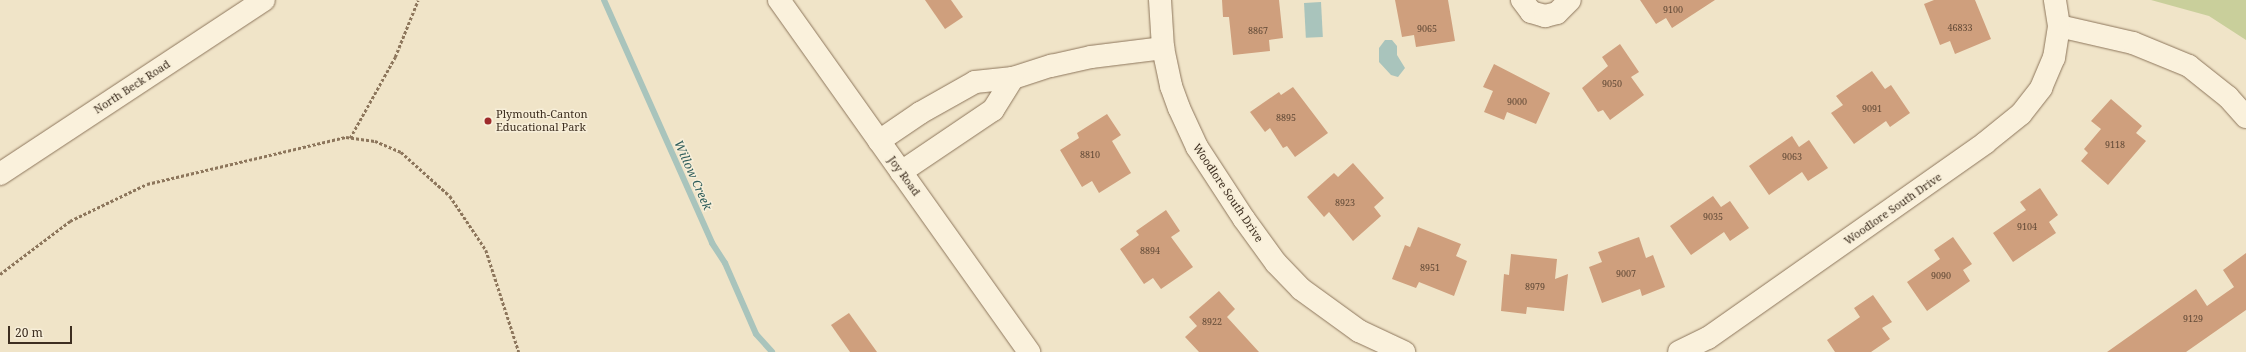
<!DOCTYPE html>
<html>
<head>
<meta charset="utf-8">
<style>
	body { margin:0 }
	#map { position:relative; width:2246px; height:352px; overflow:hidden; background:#f0e4c8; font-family:"Noto Serif",serif }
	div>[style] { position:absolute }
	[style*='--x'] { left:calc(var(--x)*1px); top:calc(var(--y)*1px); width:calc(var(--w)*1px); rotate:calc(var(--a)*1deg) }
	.green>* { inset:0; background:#c9cf9b }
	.water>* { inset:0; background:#a9c4bc; transform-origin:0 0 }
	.stream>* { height:6px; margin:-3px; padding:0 3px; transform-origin:3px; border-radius:3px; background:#a9c4bc }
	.building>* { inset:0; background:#cf9f7d }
	.path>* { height:2.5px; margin-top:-1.25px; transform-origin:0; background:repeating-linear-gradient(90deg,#8d765c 0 3px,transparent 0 5px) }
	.roads { filter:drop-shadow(0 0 1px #8d765c) drop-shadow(0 0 1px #8d765c) }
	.street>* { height:22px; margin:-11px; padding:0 11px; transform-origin:11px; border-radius:11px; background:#faf1dc }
	.secondary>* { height:22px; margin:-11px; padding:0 11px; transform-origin:11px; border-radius:11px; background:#faf1dc }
	.dots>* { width:11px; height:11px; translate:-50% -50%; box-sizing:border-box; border:2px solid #f7eed8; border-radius:50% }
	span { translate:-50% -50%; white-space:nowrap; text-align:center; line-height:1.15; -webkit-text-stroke:3px #f7eed8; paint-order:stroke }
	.number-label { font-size:9px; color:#624a37 }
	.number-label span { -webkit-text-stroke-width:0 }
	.street-label { font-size:11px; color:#3d2e20 }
	.poi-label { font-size:11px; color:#3d2e20 }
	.left { translate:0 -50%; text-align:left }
	.water-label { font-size:12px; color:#2f5d5a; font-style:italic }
	.scale { position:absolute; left:8px; top:326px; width:64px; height:18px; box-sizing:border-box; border:2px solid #3d2e20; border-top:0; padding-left:5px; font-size:12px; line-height:14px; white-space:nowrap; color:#3d2e20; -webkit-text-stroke:3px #f7eed8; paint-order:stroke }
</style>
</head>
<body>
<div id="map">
	<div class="green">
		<i style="clip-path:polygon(2151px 0,2246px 0,2246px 40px,2209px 16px)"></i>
	</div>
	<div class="water">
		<i style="left:1321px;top:2px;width:35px;height:17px;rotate:87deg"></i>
		<i style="clip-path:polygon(1385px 40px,1392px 40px,1397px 46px,1397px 55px,1405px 68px,1398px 77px,1391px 75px,1379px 62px,1379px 48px)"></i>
	</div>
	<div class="stream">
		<i style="--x:604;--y:0;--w:266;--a:66"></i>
		<i style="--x:712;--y:243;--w:24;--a:57"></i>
		<i style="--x:725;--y:263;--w:77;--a:66.4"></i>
		<i style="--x:756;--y:334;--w:24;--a:48"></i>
	</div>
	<div class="building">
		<i style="clip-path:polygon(925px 0,951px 0,963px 17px,945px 29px)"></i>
		<i style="clip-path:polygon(1222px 0,1279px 0,1283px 38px,1269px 40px,1270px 51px,1233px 55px,1229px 17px,1223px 17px)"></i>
		<i style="clip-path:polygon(1395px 0,1448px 0,1455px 41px,1416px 47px,1414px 35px,1402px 37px)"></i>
		<i style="clip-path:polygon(1640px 0,1715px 0,1672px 28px,1666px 18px,1656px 24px)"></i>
		<i style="clip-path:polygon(1934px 0,1975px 0,1991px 39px,1955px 54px,1950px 41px,1940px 45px,1924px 4px)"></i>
		<i style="clip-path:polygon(1620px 44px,1639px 72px,1631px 77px,1644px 95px,1610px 120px,1603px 110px,1598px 112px,1582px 88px,1608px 66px,1602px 57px)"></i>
		<i style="clip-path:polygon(1494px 64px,1550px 93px,1536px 124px,1507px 112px,1504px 120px,1484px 112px,1493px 91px,1483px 87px)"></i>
		<i style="clip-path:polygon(1872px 71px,1885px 89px,1891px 85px,1910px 113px,1890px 127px,1886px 121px,1854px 144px,1831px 113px,1843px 105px,1836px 96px)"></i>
		<i style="clip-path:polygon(1293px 87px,1328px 133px,1295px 157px,1287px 146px,1283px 148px,1270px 128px,1265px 132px,1250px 112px,1279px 92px,1281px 95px)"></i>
		<i style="clip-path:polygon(2111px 99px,2142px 126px,2136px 133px,2146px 141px,2108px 185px,2081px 161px,2088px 153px,2084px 149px,2101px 129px,2091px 121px)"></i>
		<i style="clip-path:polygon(1107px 114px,1121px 135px,1112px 141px,1131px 173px,1099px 193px,1092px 181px,1082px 187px,1060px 150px,1079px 138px,1077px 133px)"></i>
		<i style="clip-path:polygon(1792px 136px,1799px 147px,1809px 140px,1828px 168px,1808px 181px,1802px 172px,1769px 195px,1749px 166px)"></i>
		<i style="clip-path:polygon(1353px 163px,1384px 198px,1374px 207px,1381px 216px,1353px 241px,1329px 212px,1324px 217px,1307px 197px,1334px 173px,1338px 177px)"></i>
		<i style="clip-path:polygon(2040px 188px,2058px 215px,2049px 222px,2056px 233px,2013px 262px,1993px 233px,2026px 210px,2020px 202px)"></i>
		<i style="clip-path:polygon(1713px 196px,1721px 207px,1730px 201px,1749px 228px,1730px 241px,1724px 232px,1691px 255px,1670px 226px)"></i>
		<i style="clip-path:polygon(1166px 210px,1180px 231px,1171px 237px,1193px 267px,1161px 289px,1153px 278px,1144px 284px,1120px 249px,1139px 235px,1136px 231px)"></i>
		<i style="clip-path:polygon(1418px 227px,1461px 244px,1456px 256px,1467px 261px,1454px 296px,1419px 282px,1416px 288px,1392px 279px,1405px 245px,1410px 247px)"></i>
		<i style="clip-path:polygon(1639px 237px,1646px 258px,1653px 255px,1665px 287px,1642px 296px,1640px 289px,1602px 303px,1589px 267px,1602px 262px,1598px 252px)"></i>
		<i style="clip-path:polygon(1953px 237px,1972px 264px,1963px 270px,1970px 281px,1927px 311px,1907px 282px,1940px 259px,1934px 250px)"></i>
		<i style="clip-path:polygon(2246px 253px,2246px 310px,2186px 352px,2107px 352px,2196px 289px,2207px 306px,2234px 287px,2223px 270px)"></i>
		<i style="clip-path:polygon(1511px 254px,1557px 259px,1555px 279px,1568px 274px,1564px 311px,1527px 307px,1526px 314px,1501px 311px,1504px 274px,1509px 275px)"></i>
		<i style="clip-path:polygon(1219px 291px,1235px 309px,1227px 317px,1259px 352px,1199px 352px,1185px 337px,1197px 326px,1189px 317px)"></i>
		<i style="clip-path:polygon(1873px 295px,1892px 322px,1882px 328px,1890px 339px,1871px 352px,1835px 352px,1827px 340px,1860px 317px,1854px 308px)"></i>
		<i style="clip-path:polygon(849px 313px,877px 352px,850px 352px,831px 325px)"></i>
	</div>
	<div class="path">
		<i style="--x:350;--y:138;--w:93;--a:-60.9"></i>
		<i style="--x:395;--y:57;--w:61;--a:-68"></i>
		<i style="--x:0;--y:274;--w:88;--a:-37.1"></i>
		<i style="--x:70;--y:221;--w:85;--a:-25.7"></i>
		<i style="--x:147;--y:184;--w:204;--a:-13.3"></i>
		<i style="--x:346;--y:137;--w:29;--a:8"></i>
		<i style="--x:375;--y:141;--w:28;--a:23"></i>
		<i style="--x:401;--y:152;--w:66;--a:41.9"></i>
		<i style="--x:450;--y:196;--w:65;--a:56.3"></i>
		<i style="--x:486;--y:250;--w:107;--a:72.1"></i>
	</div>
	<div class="roads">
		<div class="street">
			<i style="--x:1160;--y:0;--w:48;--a:86.4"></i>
			<i style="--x:1163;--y:48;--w:39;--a:78"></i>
			<i style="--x:1171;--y:86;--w:23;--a:70"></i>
			<i style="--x:1179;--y:108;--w:43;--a:65.2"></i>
			<i style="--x:1197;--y:147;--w:86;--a:56.9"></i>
			<i style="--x:1244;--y:219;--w:54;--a:54"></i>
			<i style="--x:1276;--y:263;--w:36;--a:46"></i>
			<i style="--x:1301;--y:289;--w:72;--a:35.9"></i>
			<i style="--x:1359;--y:331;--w:50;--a:25"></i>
			<i style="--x:1522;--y:0;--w:15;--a:53"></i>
			<i style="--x:1531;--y:12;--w:15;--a:16"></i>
			<i style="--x:1545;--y:16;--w:12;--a:-14"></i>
			<i style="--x:1557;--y:13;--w:18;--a:-45"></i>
			<i style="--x:2059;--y:26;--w:76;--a:12.9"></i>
			<i style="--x:2133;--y:43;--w:61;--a:22.3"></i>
			<i style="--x:2189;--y:66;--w:50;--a:38.5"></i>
			<i style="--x:2228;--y:97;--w:27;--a:48"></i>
			<i style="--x:879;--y:141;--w:50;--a:-34.3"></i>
			<i style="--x:920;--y:113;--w:63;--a:-29.4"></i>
			<i style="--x:975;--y:82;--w:38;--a:-6"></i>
			<i style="--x:1013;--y:78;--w:40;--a:-18"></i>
			<i style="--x:1051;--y:66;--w:41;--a:-12.7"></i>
			<i style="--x:1091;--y:57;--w:73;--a:-7.1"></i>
			<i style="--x:901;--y:172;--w:111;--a:-34"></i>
			<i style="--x:993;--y:110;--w:38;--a:-58"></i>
			<i style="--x:1679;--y:352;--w:32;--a:-26"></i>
			<i style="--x:1708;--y:338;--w:339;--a:-35.1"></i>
			<i style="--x:1985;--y:143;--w:46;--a:-38.9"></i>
			<i style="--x:2021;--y:114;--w:33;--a:-52"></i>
			<i style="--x:2041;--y:88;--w:33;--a:-67"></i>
			<i style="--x:2054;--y:58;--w:32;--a:-81"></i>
			<i style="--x:2059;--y:26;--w:26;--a:-99"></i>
		</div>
		<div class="secondary">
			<i style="--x:779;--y:0;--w:432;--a:54.6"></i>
			<i style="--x:0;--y:174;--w:316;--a:-33.4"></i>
		</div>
	</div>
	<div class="dots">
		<i style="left:488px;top:121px;background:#9e2a2b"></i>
	</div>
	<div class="number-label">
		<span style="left:1673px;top:10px">9100</span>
		<span style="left:1960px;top:28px">46833</span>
		<span style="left:1427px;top:29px">9065</span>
		<span style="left:1258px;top:31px">8867</span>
		<span style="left:1612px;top:84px">9050</span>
		<span style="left:1517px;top:102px">9000</span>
		<span style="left:1872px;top:109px">9091</span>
		<span style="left:1286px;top:118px">8895</span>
		<span style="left:2115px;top:145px">9118</span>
		<span style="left:1090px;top:155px">8810</span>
		<span style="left:1792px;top:157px">9063</span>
		<span style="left:1345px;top:203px">8923</span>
		<span style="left:1713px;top:217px">9035</span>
		<span style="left:2027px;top:227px">9104</span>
		<span style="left:1150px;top:251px">8894</span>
		<span style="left:1430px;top:268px">8951</span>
		<span style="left:1626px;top:274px">9007</span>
		<span style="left:1941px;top:276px">9090</span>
		<span style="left:1535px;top:287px">8979</span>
		<span style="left:2193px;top:319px">9129</span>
		<span style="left:1212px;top:322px">8922</span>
	</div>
	<div class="street-label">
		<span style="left:132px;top:87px;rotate:-33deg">North Beck Road</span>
		<span style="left:904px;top:176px;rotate:54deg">Joy Road</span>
		<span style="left:1228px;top:193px;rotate:56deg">Woodlore South Drive</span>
		<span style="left:1893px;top:209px;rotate:-35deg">Woodlore South Drive</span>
	</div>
	<div class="poi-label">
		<span class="left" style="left:496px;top:121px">Plymouth-Canton<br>Educational Park</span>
	</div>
	<div class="water-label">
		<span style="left:693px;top:175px;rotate:66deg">Willow Creek</span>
	</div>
	<div class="scale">20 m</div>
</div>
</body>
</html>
